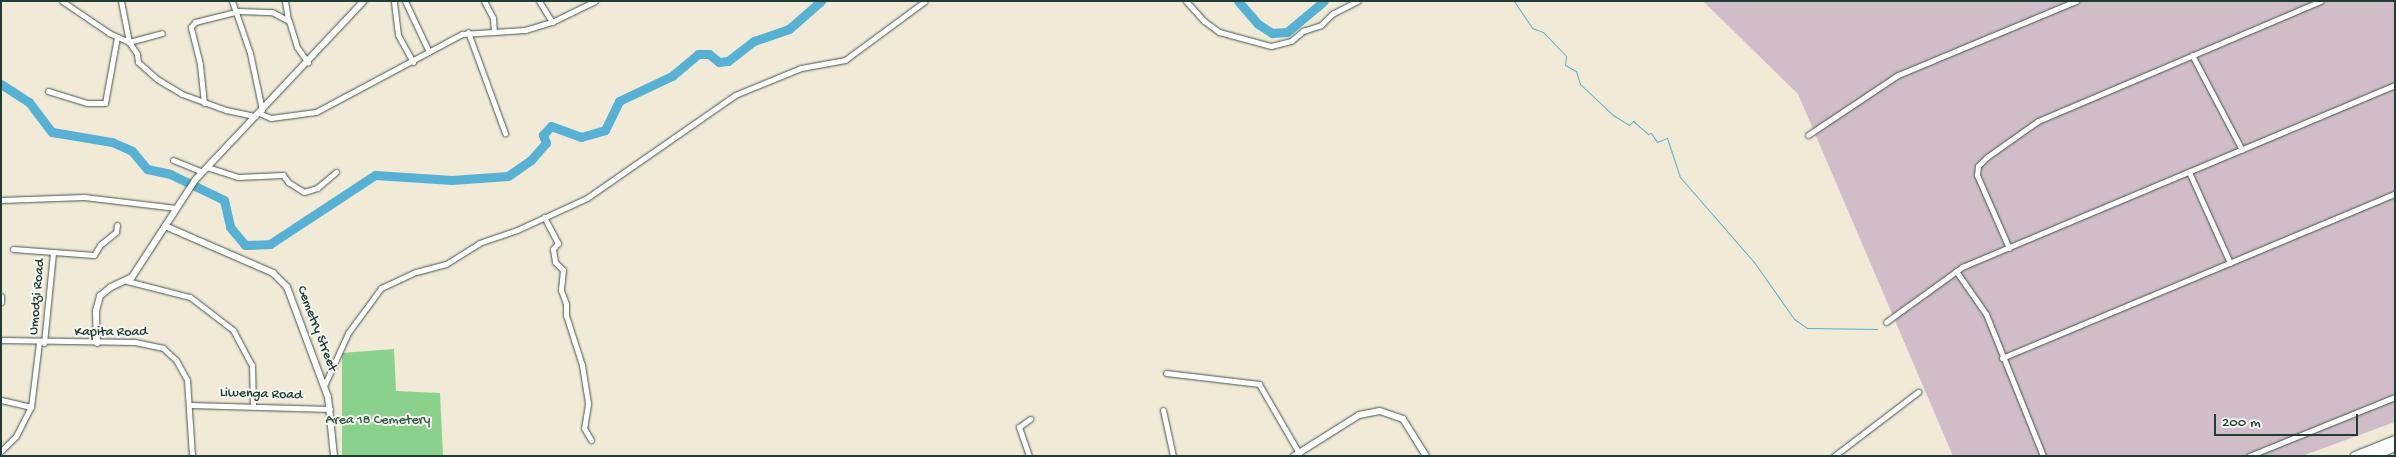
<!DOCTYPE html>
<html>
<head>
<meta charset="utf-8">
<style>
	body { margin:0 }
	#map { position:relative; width:2396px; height:457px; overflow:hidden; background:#f1ead7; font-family:"Gochi Hand",sans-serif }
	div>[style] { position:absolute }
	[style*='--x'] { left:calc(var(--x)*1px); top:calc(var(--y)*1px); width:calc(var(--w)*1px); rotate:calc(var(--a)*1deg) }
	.industrial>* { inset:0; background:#d1bdc9 }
	.green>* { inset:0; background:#8ad18b }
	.stream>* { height:1px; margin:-0.5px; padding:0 0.5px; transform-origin:0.5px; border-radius:0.5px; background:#56b1d4 }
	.river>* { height:9px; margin:-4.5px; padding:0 4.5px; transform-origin:4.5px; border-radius:4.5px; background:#56b1d4 }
	.roads { filter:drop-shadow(0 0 1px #3e574c) drop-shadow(0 0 1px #3e574c) }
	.minor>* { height:5px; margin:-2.5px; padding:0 2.5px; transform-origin:2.5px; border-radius:2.5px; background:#fff }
	.tertiary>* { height:6px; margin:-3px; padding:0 3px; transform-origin:3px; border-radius:3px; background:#fff }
	.trunk>* { height:8px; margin:-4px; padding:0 4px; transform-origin:4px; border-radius:4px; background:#fff }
	span { translate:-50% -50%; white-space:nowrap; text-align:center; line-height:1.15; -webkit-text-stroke:4px #f6f6f2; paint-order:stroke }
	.street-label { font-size:14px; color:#1f3d34 }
	.park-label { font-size:14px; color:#345b45 }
	.frame { position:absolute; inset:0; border:2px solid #1f3d34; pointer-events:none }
	.scale { position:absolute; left:2214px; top:414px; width:144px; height:22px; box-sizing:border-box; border:2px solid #1f3d34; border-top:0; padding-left:6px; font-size:15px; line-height:18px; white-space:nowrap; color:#1f3d34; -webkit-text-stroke:4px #f6f6f2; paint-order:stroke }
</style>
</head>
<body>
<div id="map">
	<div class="industrial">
		<i style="clip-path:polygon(1703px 1px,2395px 1px,2395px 422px,2302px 456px,1953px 456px,1798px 94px)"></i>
	</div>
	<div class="green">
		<i style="clip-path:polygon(394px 349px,396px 391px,440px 393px,443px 456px,342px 456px,342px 353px)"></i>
	</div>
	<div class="stream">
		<i style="--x:1514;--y:1;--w:32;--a:56"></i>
		<i style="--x:1532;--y:28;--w:12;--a:20"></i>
		<i style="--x:1543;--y:32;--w:33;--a:46"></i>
		<i style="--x:1566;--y:56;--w:9;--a:96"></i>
		<i style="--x:1565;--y:65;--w:13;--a:29"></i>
		<i style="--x:1576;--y:71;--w:14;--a:73"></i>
		<i style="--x:1580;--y:84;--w:45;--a:43.2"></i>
		<i style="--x:1613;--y:115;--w:19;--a:32"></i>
		<i style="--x:1629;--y:125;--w:6;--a:-45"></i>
		<i style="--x:1633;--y:121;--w:20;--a:41"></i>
		<i style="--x:1648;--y:134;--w:3;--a:-18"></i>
		<i style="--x:1651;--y:133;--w:11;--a:56"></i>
		<i style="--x:1657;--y:142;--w:11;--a:-22"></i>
		<i style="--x:1667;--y:138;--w:41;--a:71.6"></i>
		<i style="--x:1680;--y:177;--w:113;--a:49"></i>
		<i style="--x:1754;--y:262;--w:70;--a:54.9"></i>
		<i style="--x:1794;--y:319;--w:16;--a:35"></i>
		<i style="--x:1807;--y:328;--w:70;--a:0.8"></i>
	</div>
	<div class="river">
		<i style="--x:1238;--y:1;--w:30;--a:49"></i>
		<i style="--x:1258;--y:24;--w:17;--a:33"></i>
		<i style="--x:1272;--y:33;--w:15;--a:-4"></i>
		<i style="--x:1287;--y:32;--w:48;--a:-40"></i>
		<i style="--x:1;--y:84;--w:33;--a:33"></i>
		<i style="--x:29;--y:102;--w:38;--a:53"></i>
		<i style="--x:52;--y:132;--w:61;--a:9.5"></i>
		<i style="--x:112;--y:142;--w:22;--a:24"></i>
		<i style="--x:132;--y:151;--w:23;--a:50"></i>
		<i style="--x:147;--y:169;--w:24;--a:12"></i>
		<i style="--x:170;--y:174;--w:60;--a:25.7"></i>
		<i style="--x:224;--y:200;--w:28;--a:77"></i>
		<i style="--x:230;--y:227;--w:23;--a:50"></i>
		<i style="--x:245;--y:245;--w:25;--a:-2"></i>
		<i style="--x:270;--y:244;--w:126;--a:-33.3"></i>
		<i style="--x:375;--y:175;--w:77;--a:3.7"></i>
		<i style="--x:452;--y:180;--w:56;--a:-4.1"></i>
		<i style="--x:508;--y:176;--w:28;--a:-35"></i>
		<i style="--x:531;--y:160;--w:23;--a:-49"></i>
		<i style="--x:546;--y:143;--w:9;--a:-111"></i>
		<i style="--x:543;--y:135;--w:12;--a:-48"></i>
		<i style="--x:551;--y:126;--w:32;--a:20"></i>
		<i style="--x:581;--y:137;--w:25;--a:-16"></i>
		<i style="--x:605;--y:130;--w:32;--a:-64"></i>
		<i style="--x:619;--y:101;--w:59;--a:-25.3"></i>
		<i style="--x:672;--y:76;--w:34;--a:-40"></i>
		<i style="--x:698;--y:54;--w:11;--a:0"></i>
		<i style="--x:709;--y:54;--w:13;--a:39"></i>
		<i style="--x:719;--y:62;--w:9;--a:-6"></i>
		<i style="--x:728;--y:61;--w:33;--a:-38"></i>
		<i style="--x:754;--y:41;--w:37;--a:-19"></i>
		<i style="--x:789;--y:29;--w:43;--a:-41.2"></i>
	</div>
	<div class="roads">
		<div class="minor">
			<i style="--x:62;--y:1;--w:57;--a:34.2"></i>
			<i style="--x:109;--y:33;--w:22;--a:24"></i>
			<i style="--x:129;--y:42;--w:14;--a:56"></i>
			<i style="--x:137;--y:54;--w:8;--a:83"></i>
			<i style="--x:138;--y:62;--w:25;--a:42"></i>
			<i style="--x:157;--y:79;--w:29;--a:31"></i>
			<i style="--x:182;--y:94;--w:47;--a:20"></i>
			<i style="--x:226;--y:110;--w:30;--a:12"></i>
			<i style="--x:121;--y:1;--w:42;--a:79"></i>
			<i style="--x:129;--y:42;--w:34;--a:-15"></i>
			<i style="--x:232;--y:1;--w:55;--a:70.9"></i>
			<i style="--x:250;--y:53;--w:58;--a:78.1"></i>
			<i style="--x:285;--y:1;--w:19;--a:81"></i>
			<i style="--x:405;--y:1;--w:56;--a:64.8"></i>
			<i style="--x:484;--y:1;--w:19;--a:62"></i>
			<i style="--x:493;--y:18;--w:14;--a:86"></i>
			<i style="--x:539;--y:1;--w:25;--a:58"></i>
			<i style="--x:1186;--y:1;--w:27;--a:48"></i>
			<i style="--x:1204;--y:21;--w:19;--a:36"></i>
			<i style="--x:1219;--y:32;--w:54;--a:15.1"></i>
			<i style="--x:1271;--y:46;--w:21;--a:-14"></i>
			<i style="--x:1291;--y:41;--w:16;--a:-40"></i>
			<i style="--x:1303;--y:31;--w:19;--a:-18"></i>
			<i style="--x:1321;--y:25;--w:16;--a:-45"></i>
			<i style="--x:1332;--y:14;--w:29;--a:-27"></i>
			<i style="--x:394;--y:2;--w:33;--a:83"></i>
			<i style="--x:398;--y:35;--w:31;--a:61"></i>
			<i style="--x:468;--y:32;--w:108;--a:69.9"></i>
			<i style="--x:2192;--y:55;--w:107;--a:62.2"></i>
			<i style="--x:48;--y:91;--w:41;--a:17.1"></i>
			<i style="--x:87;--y:103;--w:18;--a:0"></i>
			<i style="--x:105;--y:103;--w:67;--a:-79.7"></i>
			<i style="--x:204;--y:103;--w:39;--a:-96"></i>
			<i style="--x:200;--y:64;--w:38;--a:-104"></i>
			<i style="--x:191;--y:27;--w:6;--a:-51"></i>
			<i style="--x:195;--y:22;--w:45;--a:-14"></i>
			<i style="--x:239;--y:11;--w:33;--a:2"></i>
			<i style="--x:272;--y:12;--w:19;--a:28"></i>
			<i style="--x:289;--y:21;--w:27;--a:73"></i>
			<i style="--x:297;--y:47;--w:19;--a:55"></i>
			<i style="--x:259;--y:113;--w:13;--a:23"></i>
			<i style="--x:271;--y:118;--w:45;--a:-7.6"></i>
			<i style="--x:316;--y:112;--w:166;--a:-28.1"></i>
			<i style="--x:462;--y:34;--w:63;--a:-3.6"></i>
			<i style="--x:525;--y:30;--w:28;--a:-17"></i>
			<i style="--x:552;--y:22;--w:48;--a:-26"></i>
			<i style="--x:1808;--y:135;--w:108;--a:-33.7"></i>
			<i style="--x:1898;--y:75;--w:193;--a:-22.6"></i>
			<i style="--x:173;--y:160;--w:31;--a:22"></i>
			<i style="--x:207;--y:167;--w:33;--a:18"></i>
			<i style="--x:238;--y:177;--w:45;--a:-2.5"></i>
			<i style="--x:283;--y:175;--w:9;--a:54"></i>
			<i style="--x:288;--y:182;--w:19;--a:32"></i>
			<i style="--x:304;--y:192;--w:14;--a:-17"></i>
			<i style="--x:317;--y:188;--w:25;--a:-40"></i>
			<i style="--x:2189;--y:172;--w:100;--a:65.7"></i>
			<i style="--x:1;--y:200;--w:83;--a:-2.1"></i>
			<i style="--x:84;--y:197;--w:93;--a:6.8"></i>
			<i style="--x:544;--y:217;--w:30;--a:62"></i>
			<i style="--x:558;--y:243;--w:8;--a:130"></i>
			<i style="--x:553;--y:249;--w:13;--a:81"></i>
			<i style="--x:555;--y:262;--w:11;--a:45"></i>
			<i style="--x:563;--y:270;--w:20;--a:96"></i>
			<i style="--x:561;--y:290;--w:15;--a:70"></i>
			<i style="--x:566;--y:304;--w:11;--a:90"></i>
			<i style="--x:566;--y:315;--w:52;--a:72.3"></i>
			<i style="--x:582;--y:365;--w:39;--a:81"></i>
			<i style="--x:588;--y:404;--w:24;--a:99"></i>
			<i style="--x:584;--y:428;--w:14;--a:60"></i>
			<i style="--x:2009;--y:248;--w:80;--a:-113.7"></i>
			<i style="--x:1977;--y:175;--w:9;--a:-84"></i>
			<i style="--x:1978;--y:166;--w:13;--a:-45"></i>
			<i style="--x:1987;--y:157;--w:62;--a:-35.2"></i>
			<i style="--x:2038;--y:121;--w:307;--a:-23"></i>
			<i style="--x:13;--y:249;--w:81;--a:4.2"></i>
			<i style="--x:94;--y:255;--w:12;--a:-59"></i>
			<i style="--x:100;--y:245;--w:21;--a:-39"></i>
			<i style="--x:116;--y:232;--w:7;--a:-82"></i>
			<i style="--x:1956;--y:271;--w:52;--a:55.1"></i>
			<i style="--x:1986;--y:314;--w:153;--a:68.1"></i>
			<i style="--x:127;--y:281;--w:65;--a:14.3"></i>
			<i style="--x:190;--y:297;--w:54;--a:37.5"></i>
			<i style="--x:233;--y:330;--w:40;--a:62"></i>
			<i style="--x:252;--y:365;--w:41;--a:88.6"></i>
			<i style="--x:1;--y:296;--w:6;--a:90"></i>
			<i style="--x:1886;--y:322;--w:94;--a:-35.9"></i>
			<i style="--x:1962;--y:267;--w:470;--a:-22.8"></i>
			<i style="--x:1;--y:340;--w:134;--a:0.9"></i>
			<i style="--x:135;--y:342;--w:29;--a:12"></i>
			<i style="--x:163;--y:348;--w:18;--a:43"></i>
			<i style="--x:176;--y:360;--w:23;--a:61"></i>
			<i style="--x:187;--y:380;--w:76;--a:86.2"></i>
			<i style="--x:44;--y:343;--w:90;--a:-84.3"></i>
			<i style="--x:2002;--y:358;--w:426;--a:-22.7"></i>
			<i style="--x:1166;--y:373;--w:94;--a:6.7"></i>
			<i style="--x:1259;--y:384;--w:80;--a:59.9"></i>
			<i style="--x:324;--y:386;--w:58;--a:-65.6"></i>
			<i style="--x:348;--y:333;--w:56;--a:-53.7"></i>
			<i style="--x:381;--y:288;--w:38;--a:-25"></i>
			<i style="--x:416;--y:272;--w:31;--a:-15"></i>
			<i style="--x:446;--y:264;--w:39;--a:-32"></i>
			<i style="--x:479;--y:243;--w:40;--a:-18.9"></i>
			<i style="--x:517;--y:230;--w:77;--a:-24.6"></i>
			<i style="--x:587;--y:198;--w:180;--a:-34.8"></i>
			<i style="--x:735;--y:95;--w:71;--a:-22.2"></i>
			<i style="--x:801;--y:68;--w:45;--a:-10.3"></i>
			<i style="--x:845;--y:60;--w:99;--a:-36.4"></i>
			<i style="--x:1;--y:400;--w:31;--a:13"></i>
			<i style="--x:190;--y:405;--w:140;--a:1.6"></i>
			<i style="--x:1163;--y:410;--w:47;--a:77.7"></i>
			<i style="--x:1;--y:451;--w:21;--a:-45"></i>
			<i style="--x:16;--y:436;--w:33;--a:-63"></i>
			<i style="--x:31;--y:407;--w:64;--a:-82.9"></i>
			<i style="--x:1029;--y:456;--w:31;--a:-109"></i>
			<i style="--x:1019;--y:427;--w:14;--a:-36"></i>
			<i style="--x:1834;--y:456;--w:106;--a:-37.3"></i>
			<i style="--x:2249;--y:456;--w:157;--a:-22"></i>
		</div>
		<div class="tertiary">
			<i style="--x:165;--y:226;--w:118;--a:23.5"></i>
			<i style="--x:273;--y:273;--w:20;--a:45"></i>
			<i style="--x:287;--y:287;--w:117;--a:69.6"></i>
			<i style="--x:328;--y:397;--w:59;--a:84.2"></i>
			<i style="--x:97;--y:343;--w:32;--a:-92"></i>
			<i style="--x:96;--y:311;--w:16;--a:-75"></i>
			<i style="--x:100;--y:296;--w:14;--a:-39"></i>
			<i style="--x:111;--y:287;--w:23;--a:-25"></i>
			<i style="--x:132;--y:277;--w:117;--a:-56.9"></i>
			<i style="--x:196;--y:179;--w:245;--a:-46.7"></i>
			<i style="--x:1294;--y:456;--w:77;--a:-32.2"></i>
			<i style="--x:1359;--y:415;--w:21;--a:-11"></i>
			<i style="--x:1380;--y:411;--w:24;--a:19"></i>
			<i style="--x:1403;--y:419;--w:44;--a:58.1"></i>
		</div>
		<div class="trunk">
			<i style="--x:2355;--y:456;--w:43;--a:-21.8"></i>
			<i style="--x:2373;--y:456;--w:24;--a:-22"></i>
		</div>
	</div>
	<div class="street-label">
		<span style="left:38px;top:297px;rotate:-85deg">Umodzi Road</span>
		<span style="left:316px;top:329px;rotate:69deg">Cemetry Street</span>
		<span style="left:111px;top:333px">Kapita Road</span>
		<span style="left:261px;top:395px;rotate:2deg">Liwenga Road</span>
	</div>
	<div class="park-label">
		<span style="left:378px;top:421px">Area 18 Cemetery</span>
	</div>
	<div class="frame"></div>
	<div class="scale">200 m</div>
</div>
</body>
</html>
